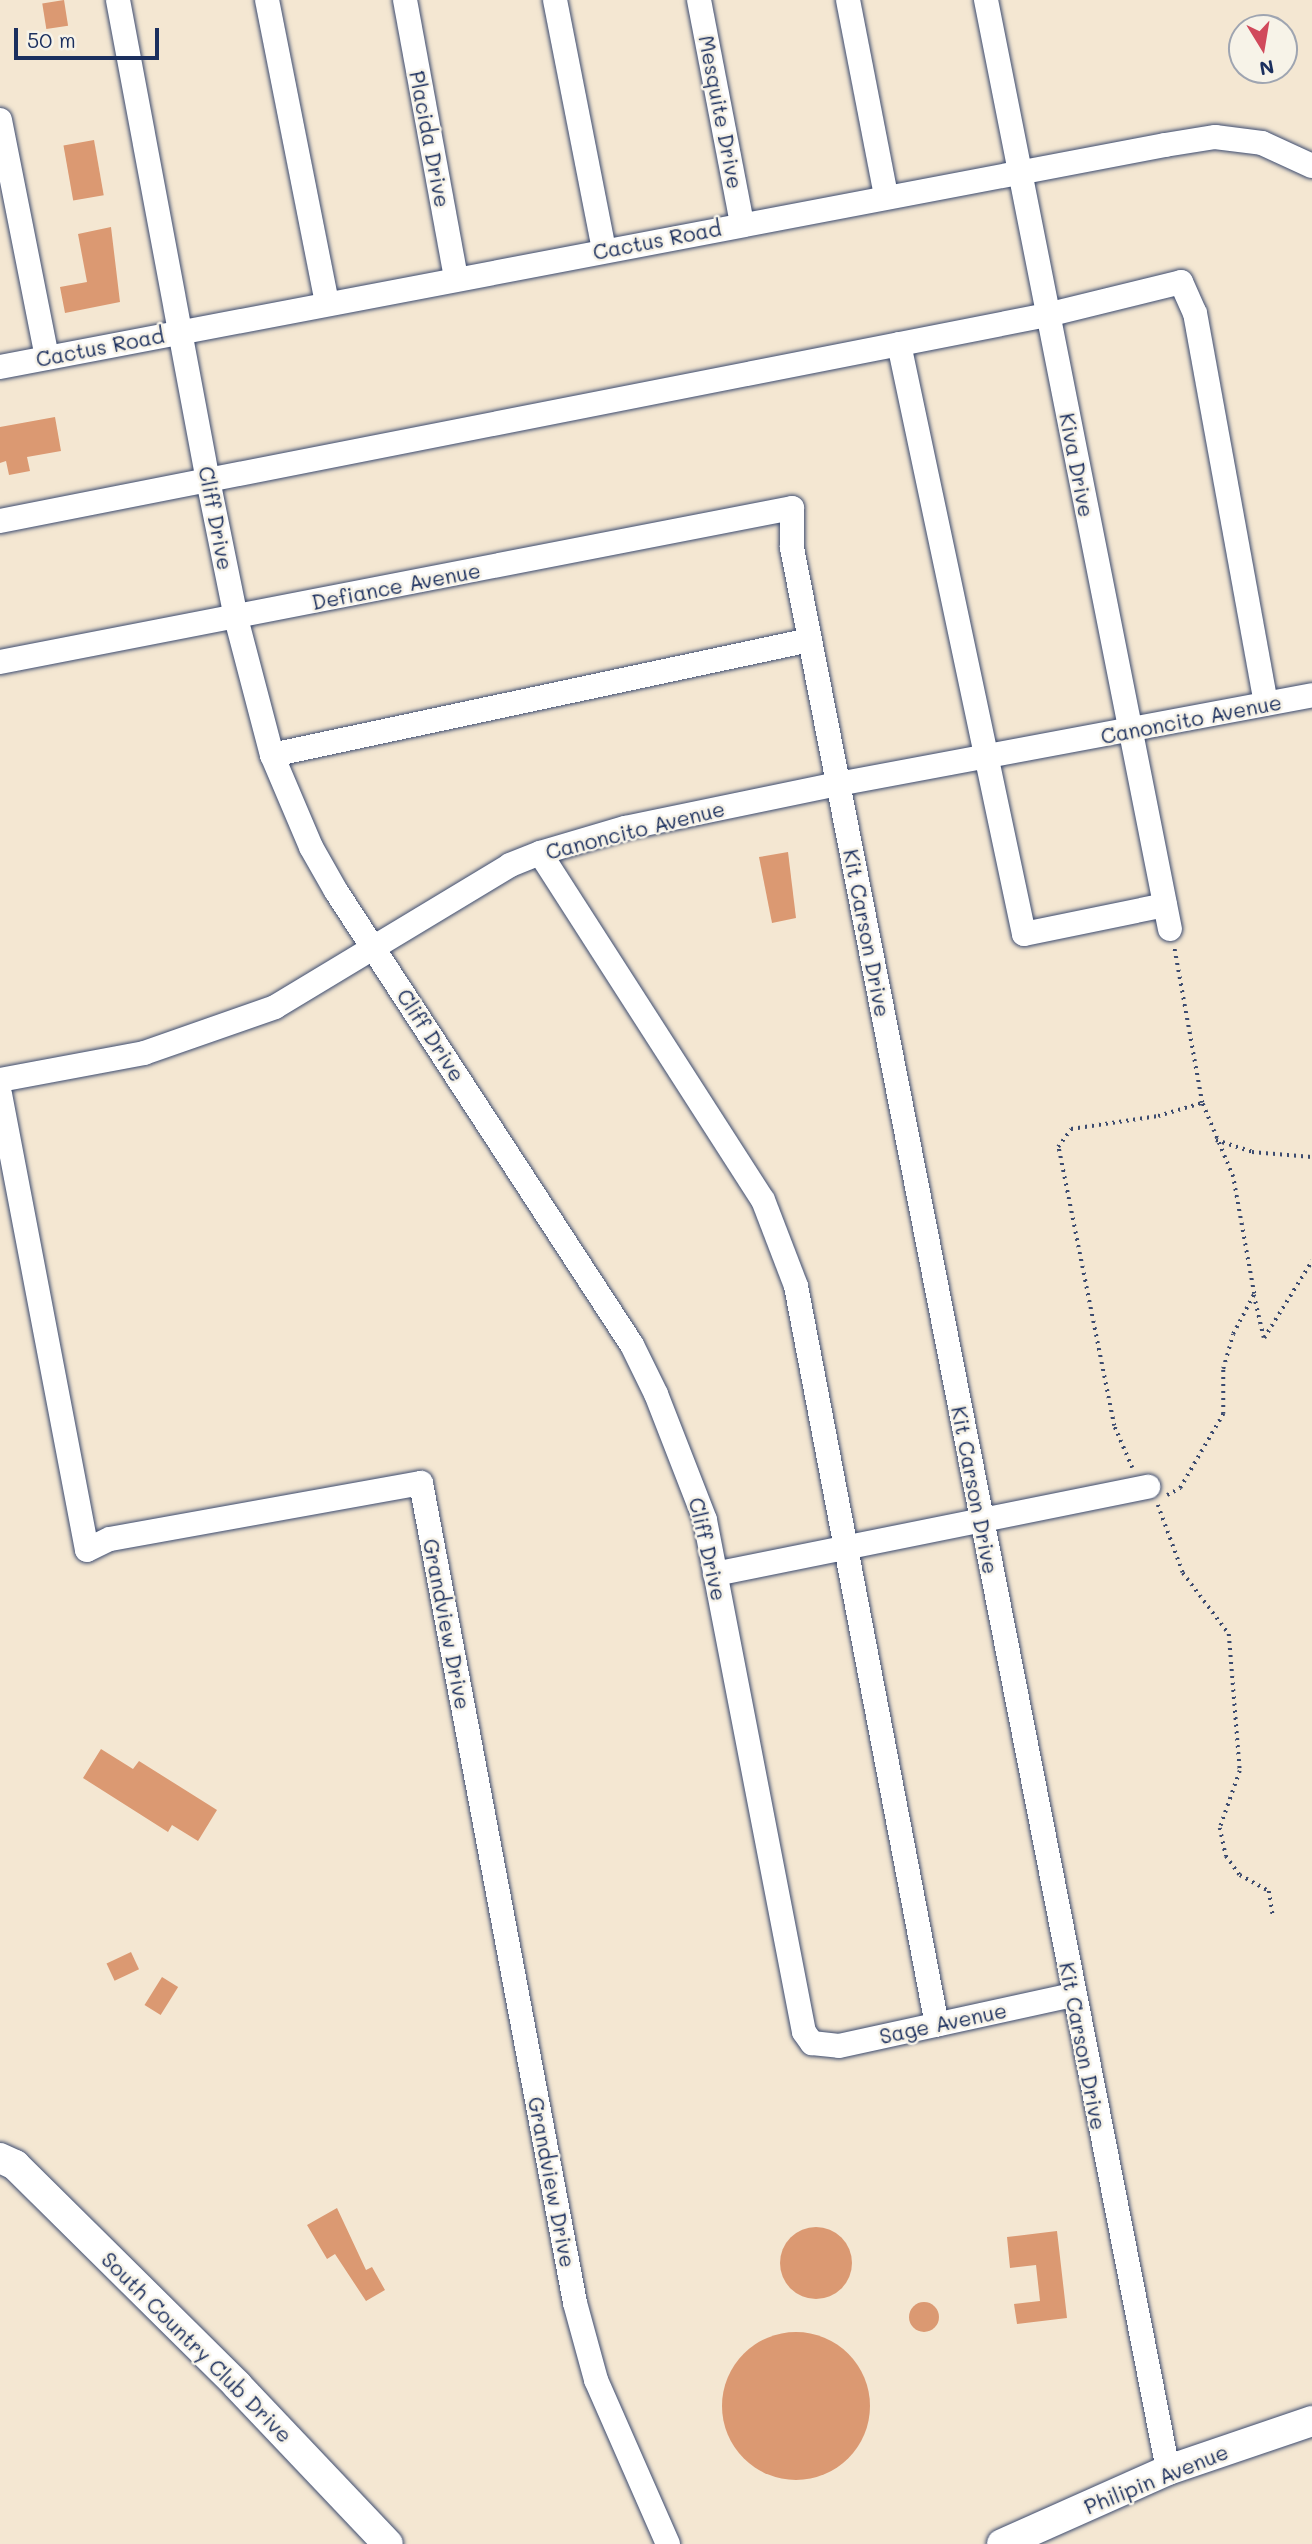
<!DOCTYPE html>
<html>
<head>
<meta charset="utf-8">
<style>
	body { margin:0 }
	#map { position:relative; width:1312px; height:2544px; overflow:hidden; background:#f4e7d2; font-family:Mali,sans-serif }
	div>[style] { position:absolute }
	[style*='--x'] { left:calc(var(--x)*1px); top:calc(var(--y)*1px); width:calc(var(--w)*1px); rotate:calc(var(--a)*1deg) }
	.building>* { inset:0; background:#db9972; transform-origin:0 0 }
	.round { border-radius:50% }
	.path>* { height:3.5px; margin-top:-1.75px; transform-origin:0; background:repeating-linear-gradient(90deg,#3c4b6f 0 2px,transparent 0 7px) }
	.roads { filter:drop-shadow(0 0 2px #3c4b6f) drop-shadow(0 0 2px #3c4b6f) }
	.minor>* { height:24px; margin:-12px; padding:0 12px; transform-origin:12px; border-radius:12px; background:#fff }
	.major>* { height:30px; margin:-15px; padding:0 15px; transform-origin:15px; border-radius:15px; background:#fff }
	span { translate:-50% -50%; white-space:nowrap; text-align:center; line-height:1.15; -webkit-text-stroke:5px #f7f3e8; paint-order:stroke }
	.street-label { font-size:21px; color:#1b2f5e }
	.north { position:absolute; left:1228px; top:14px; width:70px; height:70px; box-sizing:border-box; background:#f7f3e8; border:2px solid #9fa5b1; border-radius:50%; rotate:169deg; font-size:19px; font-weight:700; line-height:28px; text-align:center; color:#1b2f5e }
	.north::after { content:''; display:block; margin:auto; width:24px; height:32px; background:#d1495b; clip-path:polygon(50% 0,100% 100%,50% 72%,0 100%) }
	.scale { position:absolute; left:14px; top:28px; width:145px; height:32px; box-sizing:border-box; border:4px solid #1b2f5e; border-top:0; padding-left:9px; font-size:21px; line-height:24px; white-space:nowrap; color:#1b2f5e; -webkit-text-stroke:5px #f7f3e8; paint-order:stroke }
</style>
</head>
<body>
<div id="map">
	<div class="building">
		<i style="left:64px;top:0;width:26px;height:22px;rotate:81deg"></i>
		<i style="left:94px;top:140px;width:56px;height:31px;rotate:80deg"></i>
		<i style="clip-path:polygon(111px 227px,120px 302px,65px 313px,60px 287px,87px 282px,78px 234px)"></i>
		<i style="clip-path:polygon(55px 417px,61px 451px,27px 457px,30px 471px,9px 475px,6px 461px,0 463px,0 427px)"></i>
		<i style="clip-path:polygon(788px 852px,796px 918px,772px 923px,759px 857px)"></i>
		<i style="clip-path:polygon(101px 1749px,133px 1769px,139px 1761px,217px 1810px,198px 1841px,172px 1825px,168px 1832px,83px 1778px)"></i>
		<i style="left:131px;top:1952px;width:19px;height:27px;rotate:65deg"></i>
		<i style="left:162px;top:1977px;width:19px;height:33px;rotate:32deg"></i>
		<i style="clip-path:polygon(337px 2208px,366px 2270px,372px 2267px,385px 2290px,366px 2301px,335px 2254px,327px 2259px,307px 2225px)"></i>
		<i class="round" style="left:780px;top:2227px;width:72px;height:72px"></i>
		<i style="clip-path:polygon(1057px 2231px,1067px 2318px,1017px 2324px,1014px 2304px,1040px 2301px,1036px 2265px,1010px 2268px,1007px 2237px)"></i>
		<i class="round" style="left:909px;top:2302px;width:30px;height:30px"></i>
		<i class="round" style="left:722px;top:2332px;width:148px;height:148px"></i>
	</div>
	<div class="path">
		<i style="--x:1216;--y:1140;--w:38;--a:18"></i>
		<i style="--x:1252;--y:1152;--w:60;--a:4.8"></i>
		<i style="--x:1254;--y:1295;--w:44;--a:76.9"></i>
		<i style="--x:1264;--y:1338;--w:91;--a:-58.1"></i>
		<i style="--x:1132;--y:1468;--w:46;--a:-113.2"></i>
		<i style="--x:1114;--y:1426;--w:285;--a:-101.3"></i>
		<i style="--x:1058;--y:1147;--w:22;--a:-54"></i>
		<i style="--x:1071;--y:1129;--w:88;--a:-8.5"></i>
		<i style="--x:1158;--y:1116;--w:46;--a:-16.5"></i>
		<i style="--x:1202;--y:1103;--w:158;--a:-100.2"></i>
		<i style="--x:1167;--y:1495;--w:15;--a:-28"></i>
		<i style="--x:1180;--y:1488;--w:86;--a:-59.8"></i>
		<i style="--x:1223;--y:1414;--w:45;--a:-90"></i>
		<i style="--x:1223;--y:1369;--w:36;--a:-74"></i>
		<i style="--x:1233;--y:1334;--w:45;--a:-62.3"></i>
		<i style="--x:1254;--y:1294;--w:119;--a:-100.2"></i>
		<i style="--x:1233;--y:1177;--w:80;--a:-112.7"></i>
		<i style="--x:1158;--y:1505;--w:72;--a:69.8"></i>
		<i style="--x:1183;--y:1573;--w:76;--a:53"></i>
		<i style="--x:1229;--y:1634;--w:137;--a:85.4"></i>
		<i style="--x:1240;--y:1771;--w:60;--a:109.3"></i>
		<i style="--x:1220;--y:1828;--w:29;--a:78"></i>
		<i style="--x:1226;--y:1856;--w:24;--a:54"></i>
		<i style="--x:1240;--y:1875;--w:33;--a:29"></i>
		<i style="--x:1269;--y:1891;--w:25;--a:81"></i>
	</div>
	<div class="roads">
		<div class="minor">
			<i style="--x:118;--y:0;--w:488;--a:79.4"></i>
			<i style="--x:208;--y:480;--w:141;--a:78.5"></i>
			<i style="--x:236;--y:618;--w:142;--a:75.3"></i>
			<i style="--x:272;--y:755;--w:100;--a:67"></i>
			<i style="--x:311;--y:847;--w:51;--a:60.4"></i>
			<i style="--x:336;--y:891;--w:542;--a:56.9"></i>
			<i style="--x:632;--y:1345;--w:55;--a:63.9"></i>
			<i style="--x:656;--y:1394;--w:135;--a:68.7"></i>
			<i style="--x:705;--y:1520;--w:521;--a:79.06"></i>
			<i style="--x:804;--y:2032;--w:14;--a:54"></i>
			<i style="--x:812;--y:2043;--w:27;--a:6"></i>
			<i style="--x:839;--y:2046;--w:239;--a:-12.3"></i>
			<i style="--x:267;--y:0;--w:308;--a:78.8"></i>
			<i style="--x:405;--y:0;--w:283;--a:79.6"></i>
			<i style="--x:555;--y:0;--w:255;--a:78.9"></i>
			<i style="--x:699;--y:0;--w:228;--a:79.1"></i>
			<i style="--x:848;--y:0;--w:199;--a:79"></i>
			<i style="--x:986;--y:0;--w:947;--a:78.8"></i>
			<i style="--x:0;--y:120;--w:242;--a:78.8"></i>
			<i style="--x:899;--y:344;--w:603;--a:78.04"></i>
			<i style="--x:1024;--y:934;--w:144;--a:-11.6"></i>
			<i style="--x:0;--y:367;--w:1186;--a:-10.79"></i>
			<i style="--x:1165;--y:145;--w:51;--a:-9.1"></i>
			<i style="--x:1215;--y:137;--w:47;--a:7.3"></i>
			<i style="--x:1262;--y:143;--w:55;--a:24.7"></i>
			<i style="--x:0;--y:521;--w:1067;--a:-11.13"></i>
			<i style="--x:1047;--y:315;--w:138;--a:-13.8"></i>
			<i style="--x:1181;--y:282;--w:34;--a:66"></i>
			<i style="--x:1195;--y:313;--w:397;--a:79.7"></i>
			<i style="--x:0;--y:662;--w:807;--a:-11"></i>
			<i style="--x:792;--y:508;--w:40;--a:90"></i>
			<i style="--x:792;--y:548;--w:1958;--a:78.93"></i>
			<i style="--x:272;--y:755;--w:550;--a:-12.07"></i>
			<i style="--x:540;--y:853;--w:412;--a:57.3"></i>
			<i style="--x:763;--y:1200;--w:92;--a:69"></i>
			<i style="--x:796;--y:1286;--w:752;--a:79.2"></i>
			<i style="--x:0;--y:1080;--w:147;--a:-10.6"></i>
			<i style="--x:144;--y:1053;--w:139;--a:-19.3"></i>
			<i style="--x:275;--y:1007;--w:275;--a:-31.1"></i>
			<i style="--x:510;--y:865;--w:32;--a:-22"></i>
			<i style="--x:540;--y:853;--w:89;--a:-16.4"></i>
			<i style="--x:625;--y:828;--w:217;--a:-11.7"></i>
			<i style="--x:838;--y:784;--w:482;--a:-10.6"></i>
			<i style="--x:0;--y:1094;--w:464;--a:79.2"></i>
			<i style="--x:87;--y:1550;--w:25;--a:-26"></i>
			<i style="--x:110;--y:1539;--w:316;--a:-10.2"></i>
			<i style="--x:421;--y:1483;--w:834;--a:79.36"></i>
			<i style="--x:575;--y:2303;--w:80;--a:74.7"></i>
			<i style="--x:596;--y:2380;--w:179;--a:66.3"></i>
			<i style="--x:715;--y:1574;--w:442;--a:-11.4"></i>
		</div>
		<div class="major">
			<i style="--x:0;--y:2158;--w:17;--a:25"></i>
			<i style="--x:15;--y:2165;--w:313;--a:44.7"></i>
			<i style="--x:237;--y:2385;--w:219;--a:46.5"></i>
			<i style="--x:1002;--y:2544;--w:182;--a:-24"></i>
			<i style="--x:1168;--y:2470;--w:152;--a:-18.8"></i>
		</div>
	</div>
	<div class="street-label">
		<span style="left:721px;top:112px;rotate:79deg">Mesquite Drive</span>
		<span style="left:430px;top:139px;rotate:79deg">Placida Drive</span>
		<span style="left:657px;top:240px;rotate:-11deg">Cactus Road</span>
		<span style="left:100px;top:347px;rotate:-11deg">Cactus Road</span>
		<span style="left:1077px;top:465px;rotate:79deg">Kiva Drive</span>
		<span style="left:216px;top:518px;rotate:79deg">Cliff Drive</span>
		<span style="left:396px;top:586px;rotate:-11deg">Defiance Avenue</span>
		<span style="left:1191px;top:719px;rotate:-11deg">Canoncito Avenue</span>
		<span style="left:635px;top:830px;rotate:-14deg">Canoncito Avenue</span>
		<span style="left:867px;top:933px;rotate:79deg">Kit Carson Drive</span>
		<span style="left:431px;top:1035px;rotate:57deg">Cliff Drive</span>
		<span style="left:975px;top:1490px;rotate:79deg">Kit Carson Drive</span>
		<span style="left:708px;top:1549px;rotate:77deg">Cliff Drive</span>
		<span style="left:447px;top:1624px;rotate:79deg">Grandview Drive</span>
		<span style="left:943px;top:2023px;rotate:-12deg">Sage Avenue</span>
		<span style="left:1083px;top:2046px;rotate:79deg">Kit Carson Drive</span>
		<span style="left:552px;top:2182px;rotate:79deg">Grandview Drive</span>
		<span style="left:197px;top:2347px;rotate:45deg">South Country Club Drive</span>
		<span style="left:1156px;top:2479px;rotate:-22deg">Philipin Avenue</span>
	</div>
	<div class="north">N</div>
	<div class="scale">50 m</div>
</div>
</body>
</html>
